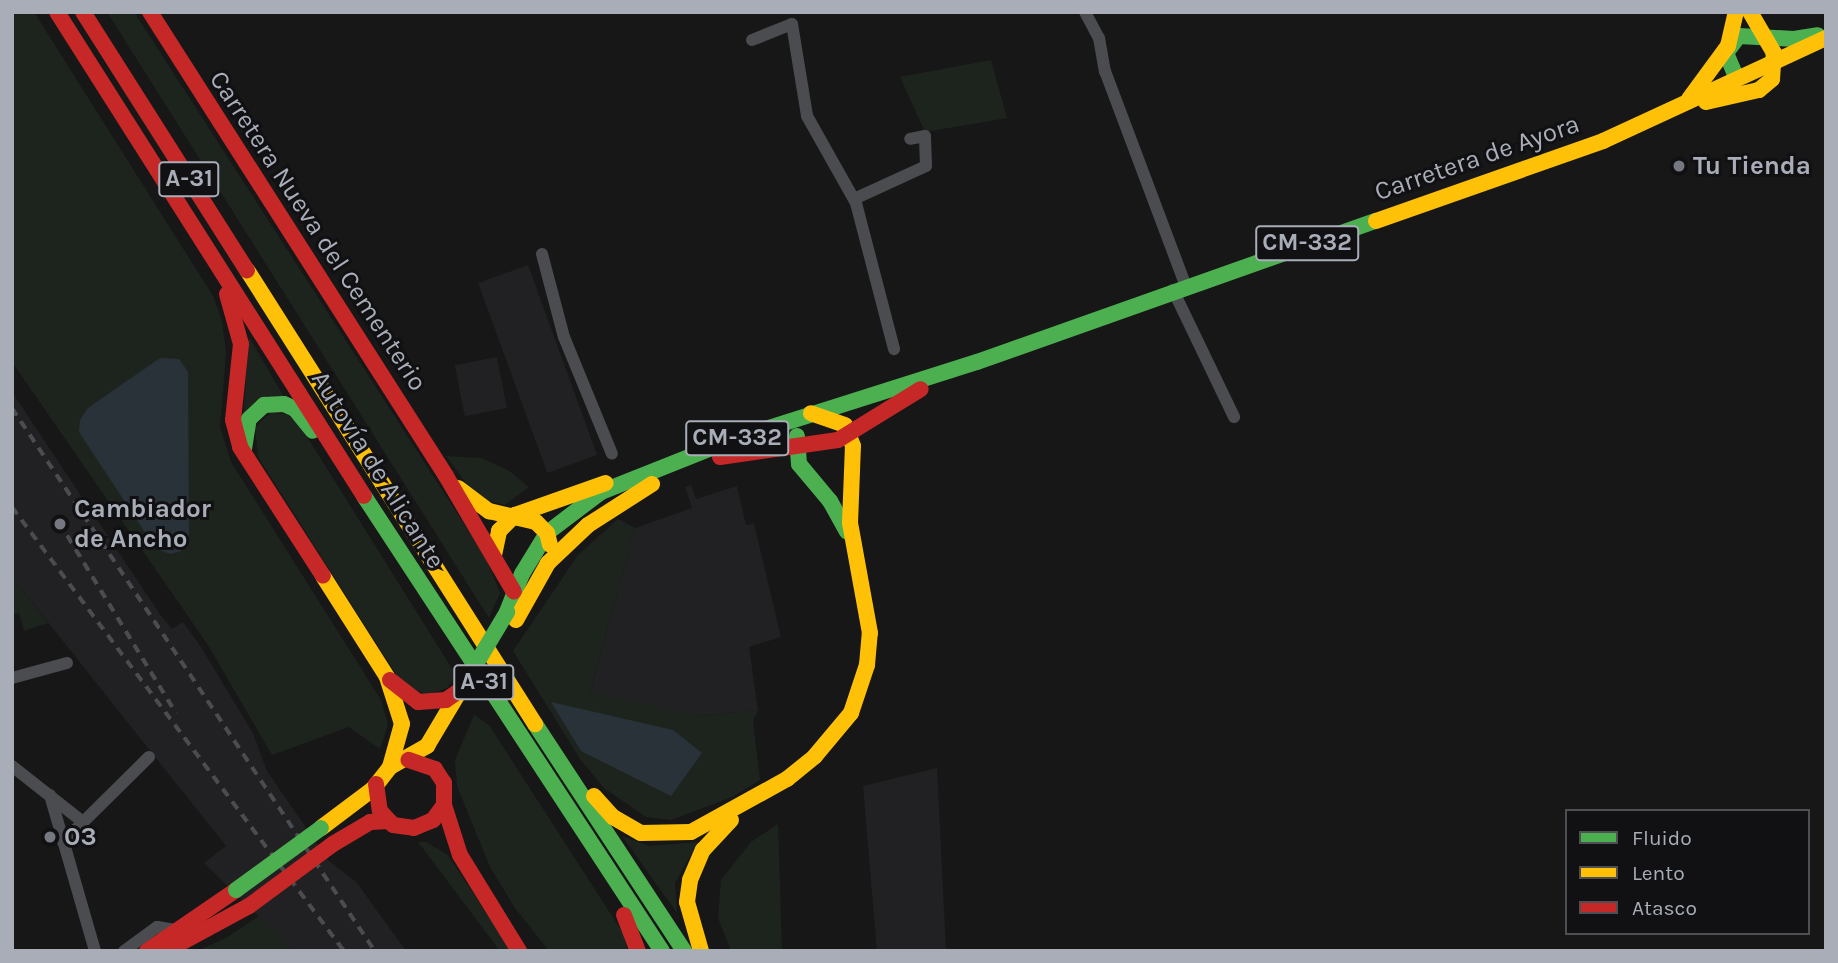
<!DOCTYPE html>
<html>
<head>
<meta charset="utf-8">
<style>
	body { margin:0 }
	#map { position:relative; width:1838px; height:963px; overflow:hidden; background:#171717; font-family:Karla,sans-serif }
	div>[style] { position:absolute }
	[style*='--x'] { left:calc(var(--x)*1px); top:calc(var(--y)*1px); width:calc(var(--w)*1px); rotate:calc(var(--a)*1deg) }
	.built>* { inset:0; background:#212123; transform-origin:0 0 }
	.green>* { inset:0; background:#1d241e }
	.water>* { inset:0; background:#2a3239 }
	.street>* { height:12px; margin:-6px; padding:0 6px; transform-origin:6px; border-radius:6px; background:#4b4c50 }
	.fast>* { height:16px; margin:-8px; padding:0 8px; transform-origin:8px; border-radius:8px; background:#4caf50 }
	.slow>* { height:16px; margin:-8px; padding:0 8px; transform-origin:8px; border-radius:8px; background:#ffc107 }
	.jam>* { height:16px; margin:-8px; padding:0 8px; transform-origin:8px; border-radius:8px; background:#c62828 }
	.rail>* { height:3.5px; margin-top:-1.75px; transform-origin:0; background:repeating-linear-gradient(90deg,#4b4c4f 0 9px,transparent 0 16px) }
	.fast-bridge>* { height:16px; margin:-8px; padding:0 8px; transform-origin:8px; border-radius:8px; background:#4caf50 }
	.jam-bridge>* { height:16px; margin:-8px; padding:0 8px; transform-origin:8px; border-radius:8px; background:#c62828 }
	.dots>* { width:19px; height:19px; translate:-50% -50%; box-sizing:border-box; border:4px solid #111113; border-radius:50% }
	span { translate:-50% -50%; white-space:nowrap; text-align:center; line-height:1.15; -webkit-text-stroke:6px #111113; paint-order:stroke }
	.shield-label span { padding:2px 5px; background:#111113; border:2px solid; border-radius:5px; -webkit-text-stroke-width:0 }
	.shield-label { font-size:24px; color:#a8adb8; font-weight:700 }
	.street-label { font-size:26px; color:#a8adb8 }
	.poi-label { font-size:26px; color:#a8adb8; font-weight:700 }
	.left { translate:0 -50%; text-align:left }
	.frame { position:absolute; inset:0; border:14px solid #a8adb8; pointer-events:none }
	.legend { position:absolute; left:1565px; top:809px; width:245px; height:126px; box-sizing:border-box; background:#111113; border:2px solid #4d4f55; margin:0; padding:9px 12px; list-style:none; font-size:21px; color:#a8adb8 }
	.legend li { display:flex; align-items:center; gap:14px; height:35px }
	.legend b { width:35px; border:2px solid #4d4f55 }
</style>
</head>
<body>
<div id="map">
	<div class="built">
		<i style="left:528px;top:265px;width:202px;height:53px;rotate:70deg"></i>
		<i style="left:497px;top:357px;width:52px;height:43px;rotate:79deg"></i>
		<i style="clip-path:polygon(12px 392px,159px 613px,172px 629px,183px 622px,199px 644px,253px 733px,267px 771px,329px 861px,357px 883px,406px 951px,294px 951px,204px 863px,226px 846px,12px 577px)"></i>
		<i style="clip-path:polygon(691px 485px,696px 499px,737px 486px,746px 525px,754px 524px,781px 637px,749px 647px,758px 710px,699px 716px,590px 693px,635px 528px,692px 508px,685px 487px)"></i>
		<i style="clip-path:polygon(937px 768px,946px 951px,877px 951px,863px 786px)"></i>
	</div>
	<div class="green">
		<i style="clip-path:polygon(12px 12px,34px 12px,213px 296px,222px 321px,226px 353px,220px 427px,231px 462px,381px 700px,388px 725px,380px 749px,349px 727px,272px 755px,208px 645px,12px 362px)"></i>
		<i style="clip-path:polygon(107px 12px,134px 12px,486px 558px,500px 593px,489px 618px)"></i>
		<i style="clip-path:polygon(991px 60px,1007px 118px,925px 132px,900px 77px)"></i>
		<i style="clip-path:polygon(249px 337px,284px 397px,243px 419px)"></i>
		<i style="clip-path:polygon(270px 413px,287px 414px,301px 427px,456px 675px,447px 688px,427px 695px,402px 684px,258px 457px,255px 427px)"></i>
		<i style="clip-path:polygon(446px 456px,481px 458px,508px 470px,529px 487px,505px 505px,488px 501px,469px 487px)"></i>
		<i style="clip-path:polygon(618px 519px,635px 528px,590px 692px,699px 716px,758px 710px,753px 721px,760px 780px,732px 797px,671px 820px,646px 817px,604px 788px,580px 759px,513px 651px,578px 555px)"></i>
		<i style="clip-path:polygon(12px 577px,48px 623px,24px 631px,19px 613px,12px 614px)"></i>
		<i style="clip-path:polygon(474px 715px,489px 725px,623px 933px,628px 951px,549px 951px,515px 908px,490px 867px,457px 786px,455px 760px)"></i>
		<i style="clip-path:polygon(778px 824px,782px 951px,731px 951px,718px 918px,721px 880px,751px 842px)"></i>
		<i style="clip-path:polygon(622px 836px,649px 846px,698px 842px,675px 883px,677px 913px)"></i>
		<i style="clip-path:polygon(418px 842px,426px 842px,448px 855px,511px 951px,500px 951px)"></i>
		<i style="clip-path:polygon(259px 916px,294px 951px,197px 951px,226px 938px)"></i>
	</div>
	<div class="water">
		<i style="clip-path:polygon(160px 358px,179px 359px,188px 372px,189px 541px,181px 551px,171px 554px,156px 549px,79px 432px,80px 420px,88px 408px)"></i>
		<i style="clip-path:polygon(551px 702px,673px 730px,702px 753px,671px 796px,581px 751px)"></i>
	</div>
	<div class="street">
		<i style="--x:1085;--y:12;--w:30;--a:62"></i>
		<i style="--x:1099;--y:38;--w:34;--a:80"></i>
		<i style="--x:1105;--y:71;--w:230;--a:69.4"></i>
		<i style="--x:752;--y:40;--w:43;--a:-21.8"></i>
		<i style="--x:792;--y:24;--w:93;--a:80.7"></i>
		<i style="--x:807;--y:116;--w:100;--a:60.6"></i>
		<i style="--x:856;--y:203;--w:151;--a:75.4"></i>
		<i style="--x:854;--y:199;--w:79;--a:-24.6"></i>
		<i style="--x:926;--y:166;--w:30;--a:-92"></i>
		<i style="--x:925;--y:136;--w:15;--a:169"></i>
		<i style="--x:542;--y:254;--w:86;--a:75.2"></i>
		<i style="--x:564;--y:337;--w:126;--a:67.7"></i>
		<i style="--x:1173;--y:290;--w:141;--a:64.3"></i>
		<i style="--x:12;--y:678;--w:57;--a:-15.3"></i>
		<i style="--x:12;--y:766;--w:90;--a:38.3"></i>
		<i style="--x:50;--y:795;--w:162;--a:73.9"></i>
		<i style="--x:63;--y:842;--w:121;--a:-44.7"></i>
		<i style="--x:124;--y:951;--w:41;--a:-36"></i>
		<i style="--x:157;--y:927;--w:19;--a:9"></i>
	</div>
	<div class="fast">
		<i style="--x:1737;--y:79;--w:28;--a:-113"></i>
		<i style="--x:1726;--y:53;--w:21;--a:-53"></i>
		<i style="--x:1739;--y:36;--w:55;--a:3.1"></i>
		<i style="--x:1794;--y:39;--w:24;--a:-9"></i>
		<i style="--x:977;--y:362;--w:423;--a:-19.5"></i>
		<i style="--x:797;--y:436;--w:28;--a:86"></i>
		<i style="--x:799;--y:464;--w:48;--a:50"></i>
		<i style="--x:830;--y:501;--w:35;--a:61"></i>
		<i style="--x:244;--y:449;--w:30;--a:-81"></i>
		<i style="--x:249;--y:419;--w:21;--a:-43"></i>
		<i style="--x:264;--y:405;--w:20;--a:-3"></i>
		<i style="--x:284;--y:404;--w:12;--a:24"></i>
		<i style="--x:295;--y:409;--w:28;--a:51"></i>
		<i style="--x:364;--y:496;--w:544;--a:56.78"></i>
		<i style="--x:507;--y:612;--w:41;--a:-68.5"></i>
		<i style="--x:522;--y:574;--w:48;--a:-58.6"></i>
		<i style="--x:547;--y:533;--w:68;--a:-37.2"></i>
		<i style="--x:601;--y:492;--w:143;--a:-21.7"></i>
		<i style="--x:734;--y:439;--w:255;--a:-17.6"></i>
		<i style="--x:535;--y:724;--w:272;--a:56.7"></i>
	</div>
	<div class="slow">
		<i style="--x:1689;--y:99;--w:66;--a:-53.7"></i>
		<i style="--x:1728;--y:46;--w:35;--a:-77"></i>
		<i style="--x:1706;--y:102;--w:54;--a:-12.8"></i>
		<i style="--x:1759;--y:90;--w:17;--a:-40"></i>
		<i style="--x:1772;--y:79;--w:26;--a:-86"></i>
		<i style="--x:1774;--y:53;--w:48;--a:-120.3"></i>
		<i style="--x:1376;--y:221;--w:241;--a:-19.4"></i>
		<i style="--x:1603;--y:141;--w:246;--a:-24.8"></i>
		<i style="--x:247;--y:270;--w:538;--a:57.61"></i>
		<i style="--x:458;--y:488;--w:39;--a:37"></i>
		<i style="--x:489;--y:511;--w:48;--a:13.2"></i>
		<i style="--x:536;--y:522;--w:16;--a:45"></i>
		<i style="--x:547;--y:533;--w:12;--a:76"></i>
		<i style="--x:494;--y:555;--w:25;--a:-78"></i>
		<i style="--x:499;--y:531;--w:23;--a:-45"></i>
		<i style="--x:515;--y:515;--w:96;--a:-19.4"></i>
		<i style="--x:323;--y:576;--w:120;--a:57.6"></i>
		<i style="--x:387;--y:677;--w:49;--a:72.3"></i>
		<i style="--x:402;--y:724;--w:45;--a:105.6"></i>
		<i style="--x:516;--y:620;--w:65;--a:-60.7"></i>
		<i style="--x:548;--y:563;--w:55;--a:-43.5"></i>
		<i style="--x:588;--y:525;--w:76;--a:-32.6"></i>
		<i style="--x:594;--y:796;--w:28;--a:48"></i>
		<i style="--x:613;--y:817;--w:32;--a:30"></i>
		<i style="--x:641;--y:833;--w:50;--a:-1.1"></i>
		<i style="--x:691;--y:832;--w:110;--a:-28.9"></i>
		<i style="--x:787;--y:779;--w:36;--a:-39"></i>
		<i style="--x:815;--y:756;--w:56;--a:-50.1"></i>
		<i style="--x:851;--y:713;--w:51;--a:-71.6"></i>
		<i style="--x:867;--y:665;--w:32;--a:-85"></i>
		<i style="--x:870;--y:633;--w:112;--a:-100.3"></i>
		<i style="--x:850;--y:523;--w:77;--a:-87.8"></i>
		<i style="--x:853;--y:446;--w:22;--a:-111"></i>
		<i style="--x:845;--y:425;--w:36;--a:-161"></i>
		<i style="--x:321;--y:828;--w:65;--a:-36.9"></i>
		<i style="--x:373;--y:789;--w:28;--a:-52"></i>
		<i style="--x:390;--y:767;--w:43;--a:-29.6"></i>
		<i style="--x:427;--y:746;--w:66;--a:-59.2"></i>
		<i style="--x:701;--y:951;--w:51;--a:-105.9"></i>
		<i style="--x:687;--y:902;--w:22;--a:-82"></i>
		<i style="--x:690;--y:880;--w:33;--a:-67"></i>
		<i style="--x:703;--y:850;--w:41;--a:-47"></i>
	</div>
	<div class="jam">
		<i style="--x:57;--y:12;--w:573;--a:57.61"></i>
		<i style="--x:83;--y:12;--w:306;--a:57.6"></i>
		<i style="--x:150;--y:12;--w:550;--a:57.46"></i>
		<i style="--x:446;--y:476;--w:134;--a:59.6"></i>
		<i style="--x:227;--y:294;--w:52;--a:74.4"></i>
		<i style="--x:241;--y:344;--w:76;--a:96"></i>
		<i style="--x:233;--y:420;--w:28;--a:75"></i>
		<i style="--x:240;--y:447;--w:153;--a:57.2"></i>
		<i style="--x:720;--y:457;--w:119;--a:-8.2"></i>
		<i style="--x:838;--y:440;--w:97;--a:-31.6"></i>
		<i style="--x:390;--y:680;--w:36;--a:38"></i>
		<i style="--x:418;--y:702;--w:28;--a:-4"></i>
		<i style="--x:446;--y:700;--w:16;--a:-35"></i>
		<i style="--x:376;--y:784;--w:27;--a:82"></i>
		<i style="--x:380;--y:811;--w:19;--a:47"></i>
		<i style="--x:393;--y:825;--w:21;--a:8"></i>
		<i style="--x:414;--y:828;--w:21;--a:-23"></i>
		<i style="--x:433;--y:820;--w:19;--a:-54"></i>
		<i style="--x:444;--y:805;--w:22;--a:-90"></i>
		<i style="--x:444;--y:783;--w:17;--a:-123"></i>
		<i style="--x:435;--y:769;--w:28;--a:-161"></i>
		<i style="--x:444;--y:805;--w:52;--a:72.3"></i>
		<i style="--x:460;--y:855;--w:113;--a:58.4"></i>
		<i style="--x:333;--y:844;--w:43;--a:-30.7"></i>
		<i style="--x:370;--y:822;--w:19;--a:-3"></i>
		<i style="--x:624;--y:915;--w:39;--a:69"></i>
		<i style="--x:147;--y:951;--w:108;--a:-34.4"></i>
		<i style="--x:166;--y:951;--w:94;--a:-28.5"></i>
	</div>
	<div class="rail">
		<i style="--x:12;--y:408;--w:653;--a:56.24"></i>
		<i style="--x:12;--y:507;--w:554;--a:53.21"></i>
		<i style="--x:59;--y:522;--w:224;--a:58.5"></i>
	</div>
	<div class="fast-bridge">
		<i style="--x:461;--y:689;--w:90;--a:-59.1"></i>
		<i style="--x:236;--y:890;--w:105;--a:-36.1"></i>
	</div>
	<div class="jam-bridge">
		<i style="--x:249;--y:906;--w:104;--a:-36.4"></i>
	</div>
	<div class="dots">
		<i style="left:1679px;top:166px;background:#757880"></i>
		<i style="left:60px;top:524px;background:#757880"></i>
		<i style="left:50px;top:837px;background:#757880"></i>
	</div>
	<div class="shield-label">
		<span style="left:189px;top:179px">A-31</span>
		<span style="left:1307px;top:243px">CM-332</span>
		<span style="left:737px;top:438px">CM-332</span>
		<span style="left:484px;top:682px">A-31</span>
	</div>
	<div class="street-label">
		<span style="left:1477px;top:158px;rotate:-19deg">Carretera de Ayora</span>
		<span style="left:318px;top:231px;rotate:57deg">Carretera Nueva del Cementerio</span>
		<span style="left:378px;top:470px;rotate:58deg">Autovía de Alicante</span>
	</div>
	<div class="poi-label">
		<span class="left" style="left:1693px;top:166px">Tu Tienda</span>
		<span class="left" style="left:74px;top:524px">Cambiador<br>de Ancho</span>
		<span class="left" style="left:64px;top:837px">03</span>
	</div>
	<div class="frame"></div>
	<ul class="legend">
	<li><b style="height:9px;background:#4caf50"></b>Fluido</li>
	<li><b style="height:9px;background:#ffc107"></b>Lento</li>
	<li><b style="height:9px;background:#c62828"></b>Atasco</li>
	</ul>
</div>
</body>
</html>
